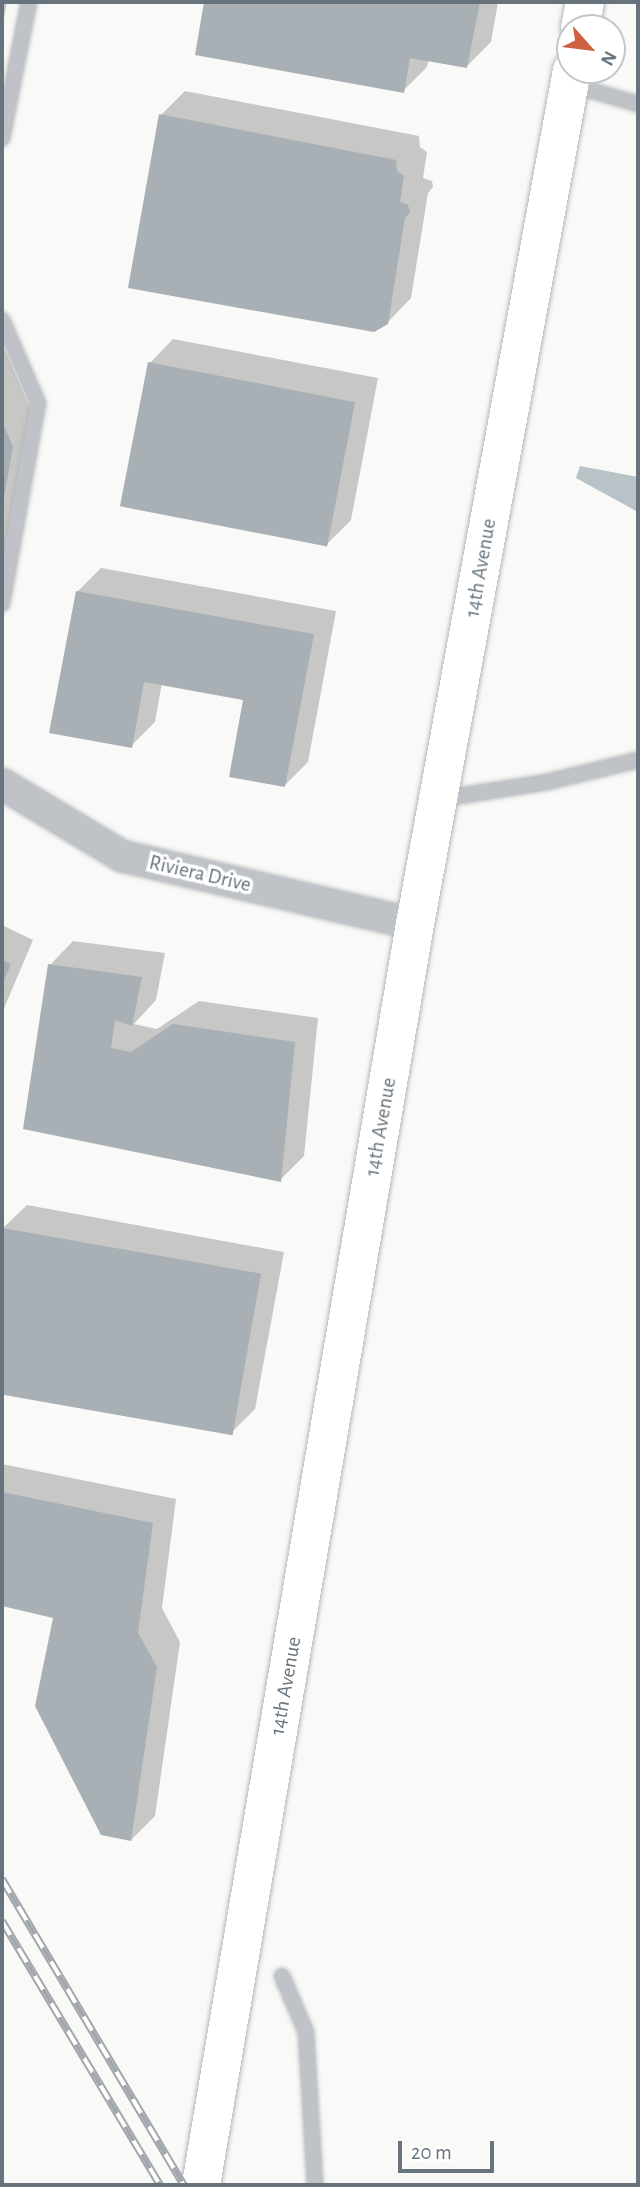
<!DOCTYPE html>
<html>
<head>
<meta charset="utf-8">
<style>
	body { margin:0 }
	#map { position:relative; width:640px; height:2187px; overflow:hidden; background:#f9f9f7; font-family:"Alegreya Sans",sans-serif }
	div>[style] { position:absolute }
	[style*='--x'] { left:calc(var(--x)*1px); top:calc(var(--y)*1px); width:calc(var(--w)*1px); rotate:calc(var(--a)*1deg) }
	.water>* { inset:0; background:#b9c3c7 }
	.shadow>* { inset:0; background:#0003 }
	.building>* { inset:0; background:#a8afb5; transform-origin:0 0 }
	.roads { filter:drop-shadow(0 0 2px #b4b8bc) drop-shadow(0 0 2px #b4b8bc) }
	.lane>* { height:14px; margin:-7px; padding:0 7px; transform-origin:7px; border-radius:7px; background:#bfc2c6 }
	.street>* { height:30px; margin:-15px; padding:0 15px; transform-origin:15px; border-radius:15px; background:#bfc2c6 }
	.secondary>* { height:38px; margin:-19px; padding:0 19px; transform-origin:19px; border-radius:19px; background:#fff }
	.rail>* { height:8px; margin-top:-4px; transform-origin:0; background:repeating-linear-gradient(90deg,#fff 0 16px,#a1a7ac 0 32px); box-sizing:border-box; border-block:2px solid #a1a7ac }
	span { translate:-50% -50%; white-space:nowrap; text-align:center; line-height:1.15; -webkit-text-stroke:7px #fff; paint-order:stroke }
	.street-label { font-size:21px; color:#67747e }
	.frame { position:absolute; inset:0; border:4px solid #67747e; pointer-events:none }
	.north { position:absolute; left:556px; top:14px; width:70px; height:70px; box-sizing:border-box; background:#fff; border:2px solid #c2c7cb; border-radius:50%; rotate:118deg; font-size:19px; font-weight:700; line-height:28px; text-align:center; color:#67747e }
	.north::after { content:''; display:block; margin:auto; width:24px; height:32px; background:#ce6142; clip-path:polygon(50% 0,100% 100%,50% 72%,0 100%) }
	.scale { position:absolute; left:398px; top:2141px; width:96px; height:32px; box-sizing:border-box; border:4px solid #67747e; border-top:0; padding-left:9px; font-size:21px; line-height:24px; white-space:nowrap; color:#67747e; -webkit-text-stroke:5px #fff; paint-order:stroke }
</style>
</head>
<body>
<div id="map">
	<div class="water">
		<i style="clip-path:polygon(580px 466px,638px 477px,638px 512px,576px 478px)"></i>
	</div>
	<div class="shadow">
		<i style="clip-path:polygon(2px 2px,7px 2px,2px 29px)"></i>
		<i style="clip-path:polygon(206px 2px,498px 2px,491px 42px,467px 66px,429px 59px,427px 67px,403px 91px,197px 54px)"></i>
		<i style="clip-path:polygon(185px 91px,419px 136px,420px 147px,427px 152px,423px 178px,432px 181px,433px 187px,428px 193px,411px 298px,387px 323px,161px 115px)"></i>
		<i style="clip-path:polygon(173px 339px,378px 378px,351px 520px,327px 544px,150px 363px)"></i>
		<i style="clip-path:polygon(2px 343px,36px 422px,2px 572px)"></i>
		<i style="clip-path:polygon(101px 568px,336px 611px,308px 762px,284px 786px,245px 699px,162px 683px,155px 722px,131px 746px,77px 592px)"></i>
		<i style="clip-path:polygon(2px 925px,33px 940px,2px 1013px)"></i>
		<i style="clip-path:polygon(73px 941px,165px 953px,156px 1000px,134px 1024px,157px 1029px,199px 1001px,318px 1018px,304px 1156px,280px 1180px,25px 1128px,50px 965px)"></i>
		<i style="clip-path:polygon(27px 1205px,284px 1252px,255px 1409px,231px 1433px,2px 1390px,2px 1237px,3px 1228px)"></i>
		<i style="clip-path:polygon(2px 1464px,176px 1499px,162px 1608px,180px 1642px,155px 1816px,131px 1840px,55px 1617px,2px 1604px)"></i>
	</div>
	<div class="building">
		<i style="clip-path:polygon(204px 2px,480px 2px,467px 68px,410px 58px,404px 93px,195px 55px)"></i>
		<i style="clip-path:polygon(159px 114px,396px 160px,397px 171px,404px 176px,400px 202px,408px 205px,410px 212px,405px 218px,388px 324px,374px 332px,128px 288px)"></i>
		<i style="left:148px;top:362px;width:211px;height:147px;rotate:11deg"></i>
		<i style="clip-path:polygon(2px 421px,13px 447px,3px 503px,2px 502px)"></i>
		<i style="clip-path:polygon(76px 591px,314px 634px,285px 787px,229px 777px,243px 700px,144px 682px,132px 748px,49px 733px)"></i>
		<i style="clip-path:polygon(2px 960px,11px 964px,2px 985px)"></i>
		<i style="clip-path:polygon(48px 964px,142px 977px,132px 1026px,115px 1020px,111px 1048px,131px 1052px,173px 1024px,295px 1042px,281px 1182px,23px 1129px)"></i>
		<i style="left:2px;top:1228px;width:263px;height:164px;rotate:10deg"></i>
		<i style="clip-path:polygon(2px 1492px,153px 1523px,138px 1633px,157px 1667px,131px 1841px,101px 1835px,35px 1706px,53px 1618px,2px 1606px)"></i>
	</div>
	<div class="roads">
		<div class="lane">
			<i style="--x:572;--y:85;--w:69;--a:16.1"></i>
			<i style="--x:2;--y:138;--w:139;--a:-78.8"></i>
			<i style="--x:2;--y:320;--w:90;--a:66.6"></i>
			<i style="--x:38;--y:403;--w:204;--a:100.2"></i>
			<i style="--x:440;--y:799;--w:108;--a:-9"></i>
			<i style="--x:547;--y:782;--w:94;--a:-13.6"></i>
			<i style="--x:282;--y:1976;--w:61;--a:66.8"></i>
			<i style="--x:306;--y:2032;--w:153;--a:86.6"></i>
		</div>
		<div class="street">
			<i style="--x:2;--y:784;--w:140;--a:31"></i>
			<i style="--x:122;--y:856;--w:301;--a:13.1"></i>
		</div>
		<div class="secondary">
			<i style="--x:580;--y:28;--w:26;--a:-79"></i>
			<i style="--x:201;--y:2185;--w:1279;--a:-80.37"></i>
			<i style="--x:415;--y:924;--w:868;--a:-79.58"></i>
		</div>
	</div>
	<div class="rail">
		<i style="--x:2;--y:1879;--w:356;--a:59.3"></i>
		<i style="--x:2;--y:1921;--w:308;--a:59.1"></i>
	</div>
	<div class="street-label">
		<span style="left:481px;top:568px;rotate:-80deg">14th Avenue</span>
		<span style="left:200px;top:874px;rotate:13deg">Riviera Drive</span>
		<span style="left:381px;top:1127px;rotate:-80deg">14th Avenue</span>
		<span style="left:286px;top:1686px;rotate:-80deg">14th Avenue</span>
	</div>
	<div class="frame"></div>
	<div class="north">N</div>
	<div class="scale">20 m</div>
</div>
</body>
</html>
